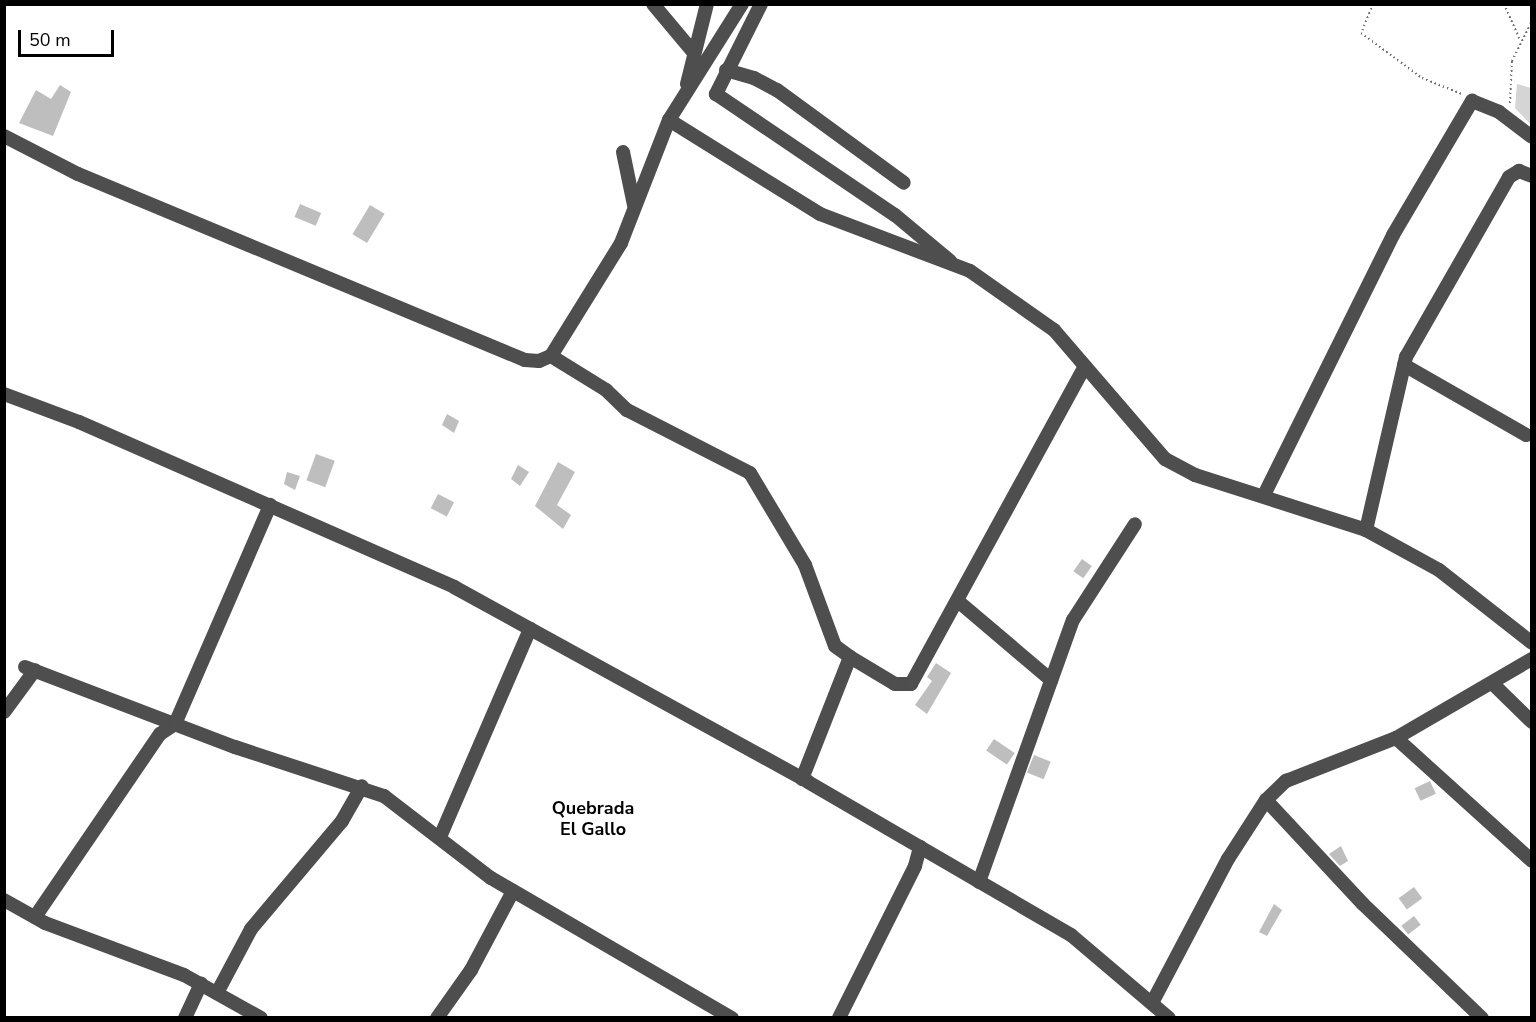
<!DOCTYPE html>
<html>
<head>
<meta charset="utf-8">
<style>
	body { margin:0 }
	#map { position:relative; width:1536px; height:1022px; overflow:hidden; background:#fff; font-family:"Nunito Sans",sans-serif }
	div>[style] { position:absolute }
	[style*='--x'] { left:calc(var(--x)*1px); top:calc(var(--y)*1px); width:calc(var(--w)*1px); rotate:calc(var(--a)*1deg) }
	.green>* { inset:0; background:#d5d5d5 }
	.building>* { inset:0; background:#bebebe; transform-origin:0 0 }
	.path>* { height:2px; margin-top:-1px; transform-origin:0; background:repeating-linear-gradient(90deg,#707070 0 1.5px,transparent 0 4.5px) }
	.minor>* { height:14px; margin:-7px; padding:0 7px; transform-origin:7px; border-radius:7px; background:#4e4e4e }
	span { translate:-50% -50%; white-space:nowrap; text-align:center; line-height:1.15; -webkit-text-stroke:5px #fff; paint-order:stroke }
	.neighbourhood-label { font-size:18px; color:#000; font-weight:700 }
	.frame { position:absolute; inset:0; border:6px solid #000; pointer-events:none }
	.scale { position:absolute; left:18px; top:30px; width:96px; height:27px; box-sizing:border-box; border:3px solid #000; border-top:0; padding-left:8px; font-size:18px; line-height:21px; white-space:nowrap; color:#000; -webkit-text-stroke:4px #fff; paint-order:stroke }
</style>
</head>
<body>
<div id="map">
	<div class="green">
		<i style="clip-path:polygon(1517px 84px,1531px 88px,1531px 125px,1515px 108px)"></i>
	</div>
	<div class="building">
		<i style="clip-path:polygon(60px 85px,71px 92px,53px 136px,19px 123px,36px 90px,51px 99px)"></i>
		<i style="left:300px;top:204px;width:23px;height:14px;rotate:23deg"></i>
		<i style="left:370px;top:205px;width:17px;height:34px;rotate:31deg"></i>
		<i style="clip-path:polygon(447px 414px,459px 421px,454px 433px,442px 425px)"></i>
		<i style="left:316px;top:454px;width:20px;height:28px;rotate:20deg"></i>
		<i style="clip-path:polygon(558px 462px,575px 472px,557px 505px,571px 515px,563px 529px,535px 506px)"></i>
		<i style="clip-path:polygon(518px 465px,529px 472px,520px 486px,511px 479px)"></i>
		<i style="clip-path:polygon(287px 472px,300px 476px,295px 490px,284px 484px)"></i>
		<i style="left:438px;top:494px;width:18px;height:16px;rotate:27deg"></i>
		<i style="left:1082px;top:559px;width:12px;height:15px;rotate:35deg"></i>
		<i style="clip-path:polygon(936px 663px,951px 673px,927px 714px,915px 705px,932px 681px,927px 677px)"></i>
		<i style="left:994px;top:739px;width:25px;height:14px;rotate:34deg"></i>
		<i style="left:1034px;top:755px;width:18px;height:19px;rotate:22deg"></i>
		<i style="left:1430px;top:781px;width:14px;height:17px;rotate:65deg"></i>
		<i style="clip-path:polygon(1341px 846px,1348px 861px,1340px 866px,1329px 854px)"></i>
		<i style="left:1414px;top:887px;width:14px;height:19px;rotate:54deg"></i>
		<i style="clip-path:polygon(1274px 904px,1282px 910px,1267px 936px,1259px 932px)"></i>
		<i style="left:1414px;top:916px;width:11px;height:16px;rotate:52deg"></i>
	</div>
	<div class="path">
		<i style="--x:1373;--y:4;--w:31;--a:112"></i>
		<i style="--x:1361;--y:33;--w:76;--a:36.4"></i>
		<i style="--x:1422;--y:78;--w:43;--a:21.8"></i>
		<i style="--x:1504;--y:4;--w:39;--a:66"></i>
		<i style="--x:1510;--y:103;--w:42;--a:-87.3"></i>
		<i style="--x:1512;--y:61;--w:45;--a:-63.4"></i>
	</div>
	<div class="minor">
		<i style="--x:653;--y:4;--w:64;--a:50.1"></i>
		<i style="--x:761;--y:4;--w:101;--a:116.6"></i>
		<i style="--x:716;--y:94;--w:216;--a:34.1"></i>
		<i style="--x:895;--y:215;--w:72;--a:39.9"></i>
		<i style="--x:726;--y:70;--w:29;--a:16"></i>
		<i style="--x:754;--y:78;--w:26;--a:28"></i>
		<i style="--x:777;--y:90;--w:157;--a:36.2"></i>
		<i style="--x:687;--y:84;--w:82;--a:-76"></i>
		<i style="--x:669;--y:120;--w:178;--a:31.9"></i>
		<i style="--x:820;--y:214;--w:160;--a:20.8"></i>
		<i style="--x:970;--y:271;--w:103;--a:35.1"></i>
		<i style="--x:1054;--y:330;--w:170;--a:49.3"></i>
		<i style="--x:1165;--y:459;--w:34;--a:28"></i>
		<i style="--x:1195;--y:475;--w:180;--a:17.8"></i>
		<i style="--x:1366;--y:530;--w:83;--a:28.7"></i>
		<i style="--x:1439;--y:570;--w:118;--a:38.1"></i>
		<i style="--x:4;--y:136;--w:83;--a:27.2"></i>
		<i style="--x:78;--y:174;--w:484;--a:22.6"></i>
		<i style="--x:525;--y:360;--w:14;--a:4"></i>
		<i style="--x:539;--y:361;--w:13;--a:-23"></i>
		<i style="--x:551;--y:356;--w:133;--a:-58.2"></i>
		<i style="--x:621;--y:243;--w:132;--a:-68.7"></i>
		<i style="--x:669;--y:120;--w:137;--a:-57.8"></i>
		<i style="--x:623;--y:152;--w:54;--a:78.3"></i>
		<i style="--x:551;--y:356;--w:65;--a:31.7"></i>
		<i style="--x:606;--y:390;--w:29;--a:44"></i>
		<i style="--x:627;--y:410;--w:138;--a:27.1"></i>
		<i style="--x:750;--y:473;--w:107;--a:59.1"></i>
		<i style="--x:805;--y:565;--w:86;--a:69.7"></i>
		<i style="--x:835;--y:646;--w:19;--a:36"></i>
		<i style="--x:1404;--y:365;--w:141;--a:29.8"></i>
		<i style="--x:4;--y:394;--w:80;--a:20.5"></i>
		<i style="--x:79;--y:422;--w:410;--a:23.7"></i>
		<i style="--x:454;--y:587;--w:404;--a:28.8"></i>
		<i style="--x:808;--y:782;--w:304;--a:30.2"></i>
		<i style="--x:1071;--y:935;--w:128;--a:40.3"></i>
		<i style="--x:1264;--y:495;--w:290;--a:-63.6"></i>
		<i style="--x:1393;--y:235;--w:156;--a:-59.5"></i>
		<i style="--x:1472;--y:101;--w:29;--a:22"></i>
		<i style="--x:1499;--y:112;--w:41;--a:37.1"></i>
		<i style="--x:1366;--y:530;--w:178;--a:-77"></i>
		<i style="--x:1406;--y:357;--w:207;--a:-60.2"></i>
		<i style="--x:1509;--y:177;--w:12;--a:-31"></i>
		<i style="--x:1519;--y:171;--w:14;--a:21"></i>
		<i style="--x:959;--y:602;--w:121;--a:40.3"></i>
		<i style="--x:25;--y:667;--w:225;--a:20.9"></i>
		<i style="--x:235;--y:747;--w:157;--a:18.2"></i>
		<i style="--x:384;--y:796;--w:135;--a:37.5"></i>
		<i style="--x:491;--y:878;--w:279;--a:30.2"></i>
		<i style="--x:1492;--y:683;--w:56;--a:44.3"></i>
		<i style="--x:4;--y:712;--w:52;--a:-53.6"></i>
		<i style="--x:1396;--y:738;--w:183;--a:42.1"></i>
		<i style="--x:802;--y:779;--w:131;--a:-68.5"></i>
		<i style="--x:850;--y:657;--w:52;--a:31"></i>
		<i style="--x:895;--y:684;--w:16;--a:0"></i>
		<i style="--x:911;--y:684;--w:362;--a:-61.3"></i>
		<i style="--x:1266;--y:800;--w:142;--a:47"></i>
		<i style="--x:1363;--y:904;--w:165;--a:43.8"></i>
		<i style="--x:440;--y:837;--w:227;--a:-66.6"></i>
		<i style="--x:979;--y:882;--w:278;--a:-70.3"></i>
		<i style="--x:1073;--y:620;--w:114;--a:-57.1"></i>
		<i style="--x:4;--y:900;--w:47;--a:29.3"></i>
		<i style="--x:45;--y:923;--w:148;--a:20.5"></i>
		<i style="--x:184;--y:975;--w:88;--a:29.2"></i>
		<i style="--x:35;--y:917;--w:222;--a:-55.7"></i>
		<i style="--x:160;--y:734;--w:18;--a:-34"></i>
		<i style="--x:175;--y:724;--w:239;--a:-66.5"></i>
		<i style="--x:217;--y:993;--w:72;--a:-62"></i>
		<i style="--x:251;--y:929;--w:141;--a:-49.9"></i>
		<i style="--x:342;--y:821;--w:40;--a:-60.3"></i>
		<i style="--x:1152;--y:1003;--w:163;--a:-62.2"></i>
		<i style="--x:1228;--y:859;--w:70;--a:-57.2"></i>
		<i style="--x:1266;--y:800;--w:28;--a:-44"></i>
		<i style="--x:1286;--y:781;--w:118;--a:-21.4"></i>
		<i style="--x:1396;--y:738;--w:157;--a:-30.2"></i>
		<i style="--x:185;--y:1018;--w:38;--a:-65"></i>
		<i style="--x:437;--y:1018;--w:59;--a:-54.7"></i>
		<i style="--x:471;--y:970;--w:89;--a:-62"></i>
		<i style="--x:839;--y:1018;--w:170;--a:-63.4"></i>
		<i style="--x:915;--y:866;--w:20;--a:-75"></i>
	</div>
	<div class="neighbourhood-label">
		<span style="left:593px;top:819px">Quebrada<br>El Gallo</span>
	</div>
	<div class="frame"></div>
	<div class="scale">50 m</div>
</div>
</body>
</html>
